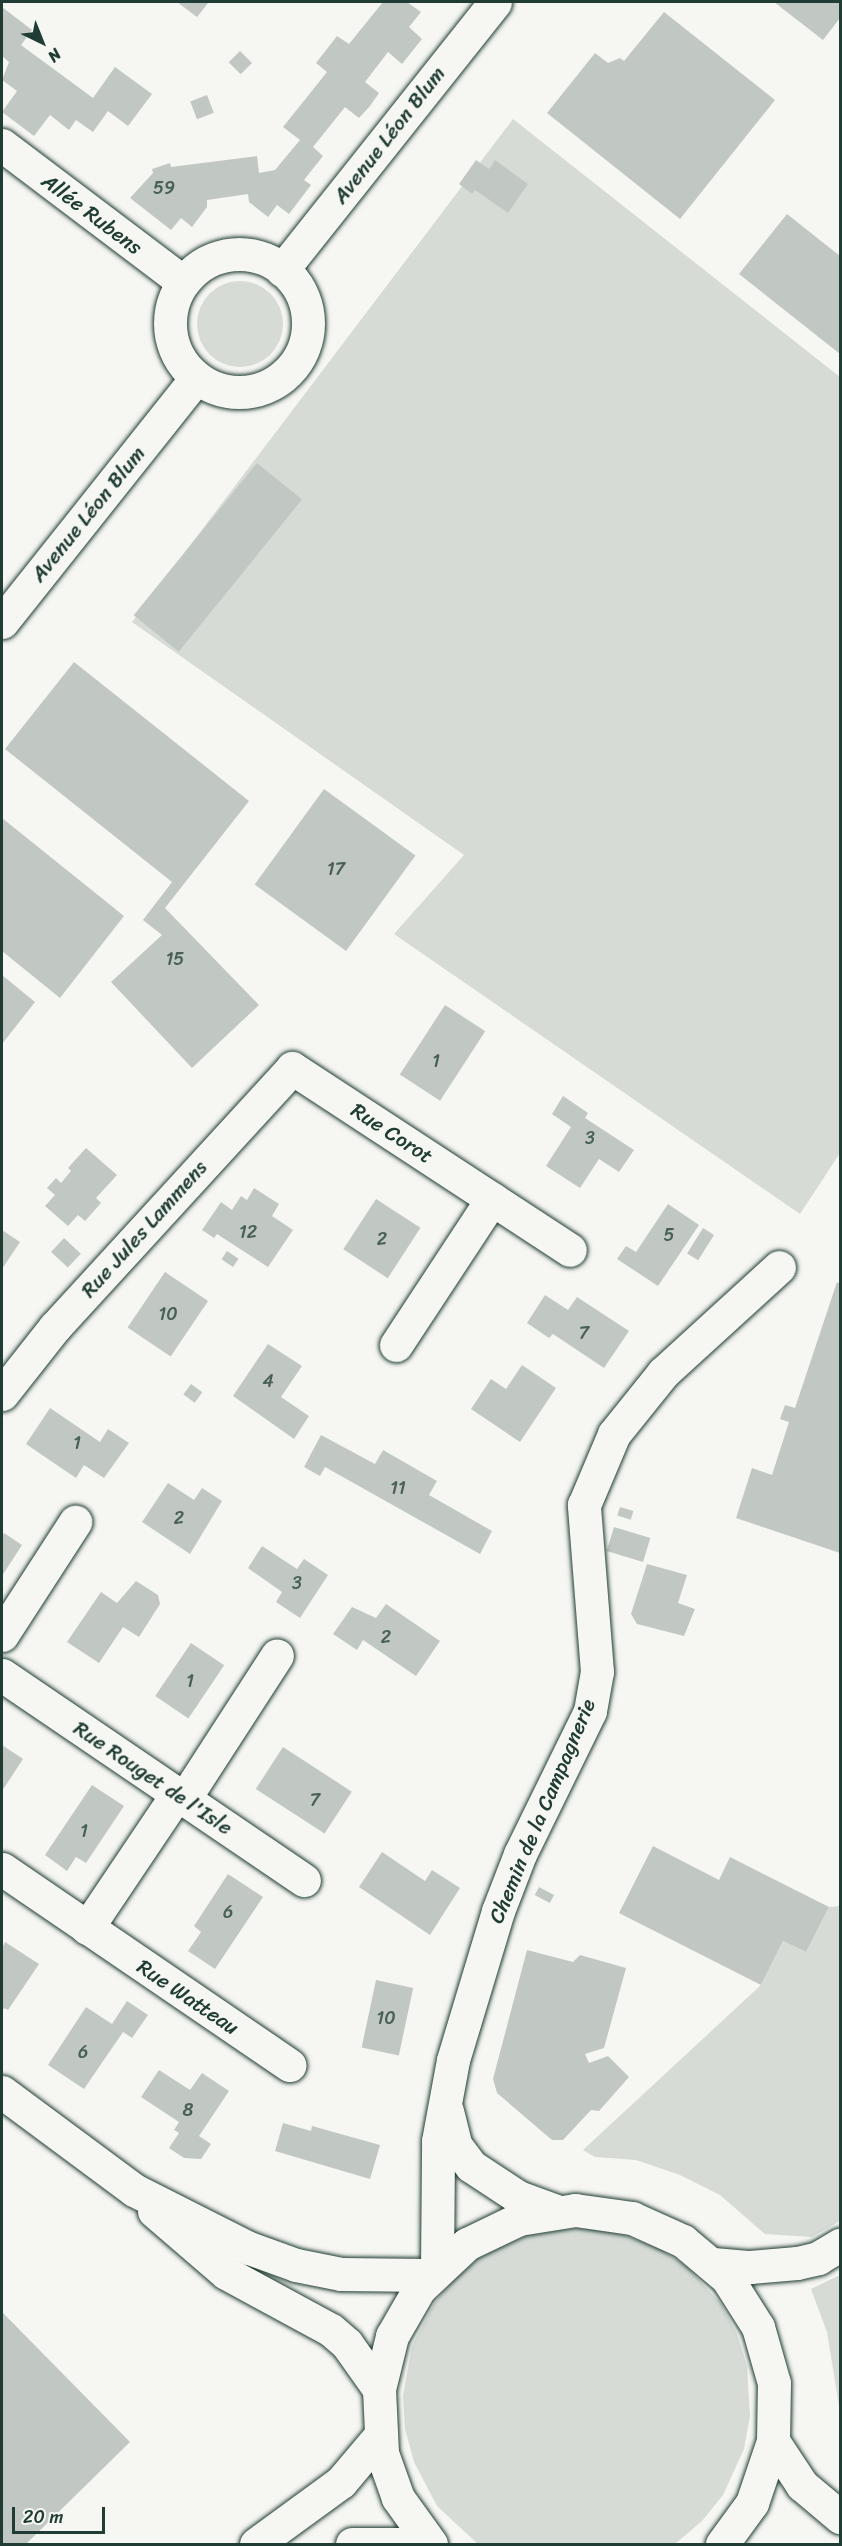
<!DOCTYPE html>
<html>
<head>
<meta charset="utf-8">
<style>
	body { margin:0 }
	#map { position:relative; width:842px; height:2546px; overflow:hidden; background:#f6f6f2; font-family:Sriracha,sans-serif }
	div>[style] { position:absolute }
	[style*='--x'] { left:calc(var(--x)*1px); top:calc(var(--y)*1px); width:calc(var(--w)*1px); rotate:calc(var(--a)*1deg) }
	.green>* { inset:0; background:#d6dbd6 }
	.round { border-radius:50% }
	.building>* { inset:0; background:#c1c8c3; transform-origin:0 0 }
	.roads { filter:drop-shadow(0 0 2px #1f3d34) drop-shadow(0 0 2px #1f3d34) }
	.minor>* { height:33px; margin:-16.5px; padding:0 16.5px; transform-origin:16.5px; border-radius:16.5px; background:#f6f6f2 }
	.minor>.ring { margin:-16.5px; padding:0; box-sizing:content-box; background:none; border:33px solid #f6f6f2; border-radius:50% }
	.major>* { height:33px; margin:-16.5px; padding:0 16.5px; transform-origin:16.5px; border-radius:16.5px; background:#f6f6f2 }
	.highway>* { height:33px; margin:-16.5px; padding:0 16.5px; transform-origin:16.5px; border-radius:16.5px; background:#f6f6f2 }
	span { translate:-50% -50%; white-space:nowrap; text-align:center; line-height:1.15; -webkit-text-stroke:4.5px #f6f6f2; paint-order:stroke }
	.number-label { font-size:18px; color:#486058 }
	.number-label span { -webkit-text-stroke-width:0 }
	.street-label { font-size:21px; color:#1f3d34 }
	.frame { position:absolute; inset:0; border:3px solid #1f3d34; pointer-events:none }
	.north { position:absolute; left:12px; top:12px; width:60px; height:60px; -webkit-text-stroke:4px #f6f6f2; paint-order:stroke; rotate:137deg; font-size:16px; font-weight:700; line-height:24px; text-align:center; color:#1f3d34 }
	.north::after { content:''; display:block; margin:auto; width:21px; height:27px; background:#1f3d34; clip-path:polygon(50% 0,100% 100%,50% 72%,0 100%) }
	.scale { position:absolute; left:12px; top:2507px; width:93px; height:27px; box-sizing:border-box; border:3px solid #1f3d34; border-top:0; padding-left:8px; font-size:18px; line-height:21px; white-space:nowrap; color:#1f3d34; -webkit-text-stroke:4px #f6f6f2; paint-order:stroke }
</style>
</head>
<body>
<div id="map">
	<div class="green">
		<i style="clip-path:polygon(513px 119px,840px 377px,840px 1153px,800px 1214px,394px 934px,464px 855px,132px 622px)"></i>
		<i class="round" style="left:197px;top:281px;width:86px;height:86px"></i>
		<i style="clip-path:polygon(840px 1906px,840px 2221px,812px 2237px,765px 2234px,720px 2195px,680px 2175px,636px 2160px,595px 2157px,583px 2150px,761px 1985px,783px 1941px,806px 1952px,829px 1907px)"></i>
		<i style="clip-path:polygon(579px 2228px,612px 2231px,660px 2249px,687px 2267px,721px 2304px,737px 2334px,747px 2366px,750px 2416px,744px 2449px,723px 2495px,702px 2521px,675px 2544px,478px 2544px,437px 2506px,414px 2462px,405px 2429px,403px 2396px,412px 2346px,435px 2302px,457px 2276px,483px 2255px,529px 2235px)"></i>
		<i style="clip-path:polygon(840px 2275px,840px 2412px,827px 2332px,811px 2289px)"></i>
	</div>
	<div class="building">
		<i style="clip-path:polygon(177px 2px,209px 2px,197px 17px)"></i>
		<i style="clip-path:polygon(383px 2px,407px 2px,421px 12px,409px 27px,422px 39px,402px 64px,388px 52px,365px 82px,379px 93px,370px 106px,359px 118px,345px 107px,313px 147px,323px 156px,304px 180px,311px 185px,289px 214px,277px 205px,268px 217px,249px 202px,248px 194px,207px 200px,207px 207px,192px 227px,181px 218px,171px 230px,130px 198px,153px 173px,152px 169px,170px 163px,171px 167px,257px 156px,259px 173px,275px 170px,300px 140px,283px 127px,327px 72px,316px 63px,337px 36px,349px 44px)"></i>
		<i style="clip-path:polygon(774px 2px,840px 2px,840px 18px,823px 40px)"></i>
		<i style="clip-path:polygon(2px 7px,32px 30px,21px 45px,93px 98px,115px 67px,152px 94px,128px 126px,108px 111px,93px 132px,76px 120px,69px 130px,50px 115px,34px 136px,2px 112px,17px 91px,2px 80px,9px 62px,2px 56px)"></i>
		<i style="clip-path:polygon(664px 12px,775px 100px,680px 219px,547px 113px,595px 53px,608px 63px,620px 58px,624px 61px)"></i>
		<i style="left:240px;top:51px;width:17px;height:16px;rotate:45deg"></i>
		<i style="left:207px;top:95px;width:19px;height:18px;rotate:69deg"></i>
		<i style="clip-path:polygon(476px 160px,489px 169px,495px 160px,528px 184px,508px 213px,475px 190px,472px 194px,459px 184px)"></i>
		<i style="clip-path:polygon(787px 214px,840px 256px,840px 354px,739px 274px)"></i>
		<i style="left:257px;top:463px;width:58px;height:196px;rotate:39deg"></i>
		<i style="clip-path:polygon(74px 662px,249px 801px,165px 908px,259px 1005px,192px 1068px,111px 982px,162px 935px,143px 920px,172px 882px,5px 749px)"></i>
		<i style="left:324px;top:789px;width:113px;height:118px;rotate:36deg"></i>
		<i style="clip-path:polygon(2px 818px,124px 916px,60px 998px,2px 951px)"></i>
		<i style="clip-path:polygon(2px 975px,35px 1002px,2px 1044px)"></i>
		<i style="left:445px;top:1005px;width:48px;height:83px;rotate:33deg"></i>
		<i style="clip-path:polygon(563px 1096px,588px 1113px,585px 1118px,634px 1150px,619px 1172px,599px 1159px,580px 1188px,546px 1166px,571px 1127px,552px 1114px)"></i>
		<i style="clip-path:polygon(86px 1148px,117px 1175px,96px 1198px,101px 1203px,85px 1221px,78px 1215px,68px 1226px,45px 1206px,55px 1195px,47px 1188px,56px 1178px,61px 1183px,71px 1171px,68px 1168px)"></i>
		<i style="clip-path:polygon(254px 1188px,279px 1204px,272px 1216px,293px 1230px,268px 1267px,217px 1234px,214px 1238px,202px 1230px,221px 1202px,232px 1210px,241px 1196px,247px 1200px)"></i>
		<i style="left:376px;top:1199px;width:53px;height:60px;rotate:33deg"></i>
		<i style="clip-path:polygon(668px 1204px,699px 1225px,658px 1286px,617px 1259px,626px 1246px,636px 1252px)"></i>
		<i style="left:703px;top:1228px;width:13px;height:30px;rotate:32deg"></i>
		<i style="clip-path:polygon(2px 1230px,20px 1242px,2px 1269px)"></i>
		<i style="left:64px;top:1238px;width:23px;height:19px;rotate:43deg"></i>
		<i style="left:227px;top:1251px;width:14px;height:10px;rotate:34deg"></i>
		<i style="left:165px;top:1272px;width:52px;height:67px;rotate:34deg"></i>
		<i style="clip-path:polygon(837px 1282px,840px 1284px,840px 1553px,736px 1518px,752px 1468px,772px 1475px,789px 1422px,780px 1419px,785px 1405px,795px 1408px)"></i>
		<i style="clip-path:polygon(545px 1295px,568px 1310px,577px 1297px,629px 1331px,604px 1368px,553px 1334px,549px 1338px,527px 1323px)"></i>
		<i style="clip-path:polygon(268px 1344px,302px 1366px,281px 1397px,309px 1416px,294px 1439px,233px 1396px)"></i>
		<i style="clip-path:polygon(522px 1365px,556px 1388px,520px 1442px,471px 1409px,491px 1379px,506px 1389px)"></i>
		<i style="left:191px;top:1384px;width:14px;height:13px;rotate:36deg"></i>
		<i style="clip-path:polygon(50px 1408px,100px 1442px,108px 1429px,129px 1443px,104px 1478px,84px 1465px,76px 1478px,26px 1444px)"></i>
		<i style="clip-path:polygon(321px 1435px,375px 1464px,383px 1450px,437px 1481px,429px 1495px,492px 1531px,480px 1554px,325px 1467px,320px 1476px,304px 1467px)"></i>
		<i style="clip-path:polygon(168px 1483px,194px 1500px,202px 1488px,222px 1501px,190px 1554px,142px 1522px)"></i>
		<i style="left:620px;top:1507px;width:14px;height:9px;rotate:17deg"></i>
		<i style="left:614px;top:1527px;width:38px;height:25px;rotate:17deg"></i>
		<i style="clip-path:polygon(4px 1533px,22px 1545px,2px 1576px,2px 1536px)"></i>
		<i style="clip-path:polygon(262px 1546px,297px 1569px,304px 1559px,328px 1575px,300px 1618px,276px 1602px,282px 1592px,248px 1568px)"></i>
		<i style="clip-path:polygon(647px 1564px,687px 1575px,678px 1603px,695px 1609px,684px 1636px,637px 1624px,631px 1614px)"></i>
		<i style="clip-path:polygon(136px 1581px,158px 1595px,160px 1604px,139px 1637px,123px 1627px,99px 1663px,67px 1642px,101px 1592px,117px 1603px)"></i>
		<i style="clip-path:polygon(386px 1604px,440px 1641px,416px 1676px,363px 1640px,357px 1650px,333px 1634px,352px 1607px,376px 1618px)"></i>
		<i style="left:191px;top:1643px;width:40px;height:64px;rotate:34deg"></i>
		<i style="clip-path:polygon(2px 1745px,23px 1759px,2px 1791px)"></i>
		<i style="left:283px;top:1747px;width:82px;height:50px;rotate:33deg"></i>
		<i style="clip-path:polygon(92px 1785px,124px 1806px,86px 1863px,76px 1857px,67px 1871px,45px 1855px)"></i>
		<i style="clip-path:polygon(653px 1846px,719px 1880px,730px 1857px,829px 1907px,806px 1952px,783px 1941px,761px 1985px,619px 1913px)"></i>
		<i style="clip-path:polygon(382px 1852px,425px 1881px,432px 1870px,460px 1888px,430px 1935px,359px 1887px)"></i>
		<i style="clip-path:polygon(228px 1874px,263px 1897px,215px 1969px,188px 1951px,201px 1932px,194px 1926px)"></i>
		<i style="left:539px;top:1887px;width:17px;height:9px;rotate:28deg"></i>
		<i style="clip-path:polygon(5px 1942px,39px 1964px,8px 2010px,4px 2008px,2px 2012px,2px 1948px)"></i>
		<i style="clip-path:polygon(527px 1950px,573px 1962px,580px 1955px,626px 1968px,604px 2048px,585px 2054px,589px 2063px,608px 2056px,629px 2077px,599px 2111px,591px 2110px,563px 2140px,552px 2140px,497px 2093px,493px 2079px)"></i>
		<i style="left:376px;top:1980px;width:38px;height:69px;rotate:12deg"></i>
		<i style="clip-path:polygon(127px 2001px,148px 2015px,132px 2038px,123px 2032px,84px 2089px,48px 2065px,86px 2007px,112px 2024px)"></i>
		<i style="clip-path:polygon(159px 2070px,190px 2090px,202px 2073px,229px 2091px,199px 2136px,211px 2144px,201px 2159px,184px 2158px,169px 2148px,179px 2133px,174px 2130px,179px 2122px,141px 2097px)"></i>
		<i style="clip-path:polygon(283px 2123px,311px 2131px,312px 2126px,380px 2145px,370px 2179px,275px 2151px)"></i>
		<i style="clip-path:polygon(2px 2312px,130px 2442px,26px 2544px,2px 2544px)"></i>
	</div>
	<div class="roads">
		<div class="minor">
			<i style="--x:2;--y:145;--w:227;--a:37.1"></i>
			<i class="ring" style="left:170px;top:254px;width:105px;height:105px"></i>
			<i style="--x:282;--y:270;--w:342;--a:-51.5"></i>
			<i style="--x:2;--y:622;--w:312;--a:-51.5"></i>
			<i style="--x:396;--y:1345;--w:175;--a:-56.7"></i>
			<i style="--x:2;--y:1394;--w:85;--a:-51.7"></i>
			<i style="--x:55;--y:1327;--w:351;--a:-47.5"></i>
			<i style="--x:292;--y:1068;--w:332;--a:33.2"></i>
			<i style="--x:2;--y:1635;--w:135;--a:-57.1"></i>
			<i style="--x:2;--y:1675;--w:365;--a:34.2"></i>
			<i style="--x:184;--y:1799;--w:171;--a:-57.1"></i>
			<i style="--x:2;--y:1869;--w:348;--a:34.3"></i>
			<i style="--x:87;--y:1928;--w:161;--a:-56.1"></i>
			<i style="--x:447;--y:2111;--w:36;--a:76"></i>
			<i style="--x:456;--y:2146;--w:25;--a:53"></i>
			<i style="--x:471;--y:2166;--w:56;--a:33.4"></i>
			<i style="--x:518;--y:2197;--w:40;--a:20.2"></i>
			<i style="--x:437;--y:2268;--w:127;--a:-89.5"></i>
			<i style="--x:438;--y:2141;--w:82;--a:-79.5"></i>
			<i style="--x:453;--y:2060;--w:156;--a:-73.2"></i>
			<i style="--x:498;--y:1911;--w:61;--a:-68.9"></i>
			<i style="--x:520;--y:1854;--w:159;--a:-63.9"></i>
			<i style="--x:590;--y:1711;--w:40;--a:-80"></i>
			<i style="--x:597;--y:1672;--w:168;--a:-94.5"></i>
			<i style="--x:584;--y:1505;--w:77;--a:-67.1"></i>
			<i style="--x:614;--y:1434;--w:78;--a:-51.2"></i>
			<i style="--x:663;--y:1373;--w:157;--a:-42.4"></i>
			<i style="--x:256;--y:2544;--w:105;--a:-36.1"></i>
			<i style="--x:341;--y:2482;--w:59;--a:-49.8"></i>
			<i style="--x:352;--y:2544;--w:63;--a:0"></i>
		</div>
		<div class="major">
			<i style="--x:2;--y:2092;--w:164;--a:36.6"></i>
			<i style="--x:134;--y:2190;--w:129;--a:26.8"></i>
			<i style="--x:249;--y:2248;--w:50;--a:19.9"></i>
			<i style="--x:296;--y:2265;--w:46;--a:11.3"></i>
			<i style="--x:341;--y:2274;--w:89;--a:0.6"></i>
			<i style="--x:154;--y:2211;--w:95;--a:40.7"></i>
			<i style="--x:226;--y:2273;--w:119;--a:28.5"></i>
			<i style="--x:331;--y:2330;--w:21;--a:41"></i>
			<i style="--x:347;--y:2344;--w:55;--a:54.6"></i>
			<i style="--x:773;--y:2441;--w:53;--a:56.6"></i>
			<i style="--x:802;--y:2485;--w:50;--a:40.1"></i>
			<i style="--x:431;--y:2544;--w:57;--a:-125.7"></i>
			<i style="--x:398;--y:2498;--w:48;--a:-109.6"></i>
			<i style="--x:382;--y:2453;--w:64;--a:-92.7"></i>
			<i style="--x:379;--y:2389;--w:55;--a:-76.2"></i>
			<i style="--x:392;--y:2336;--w:54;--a:-60.1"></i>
			<i style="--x:419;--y:2289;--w:66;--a:-43.2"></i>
			<i style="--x:467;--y:2244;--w:58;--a:-25.7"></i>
			<i style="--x:519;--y:2219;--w:57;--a:-9.1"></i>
			<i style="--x:575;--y:2210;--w:58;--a:8"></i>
			<i style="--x:632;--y:2218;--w:56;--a:24.3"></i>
			<i style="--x:683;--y:2241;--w:57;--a:40.1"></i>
			<i style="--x:727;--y:2278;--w:58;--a:57.7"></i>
			<i style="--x:758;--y:2327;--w:58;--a:74.1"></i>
			<i style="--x:774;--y:2383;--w:58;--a:91"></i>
			<i style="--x:773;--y:2441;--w:65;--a:108.7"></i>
			<i style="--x:752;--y:2503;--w:51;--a:126.2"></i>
		</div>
		<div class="highway">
			<i style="--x:713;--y:2264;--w:37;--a:5"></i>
			<i style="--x:750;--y:2267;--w:47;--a:-4.9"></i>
			<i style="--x:797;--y:2263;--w:22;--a:-13"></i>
			<i style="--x:818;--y:2258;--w:26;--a:-31"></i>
		</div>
	</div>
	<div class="number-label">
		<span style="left:164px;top:188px">59</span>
		<span style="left:336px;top:869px">17</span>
		<span style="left:175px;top:959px">15</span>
		<span style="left:436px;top:1061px">1</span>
		<span style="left:590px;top:1138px">3</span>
		<span style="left:248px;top:1232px">12</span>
		<span style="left:669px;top:1235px">5</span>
		<span style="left:382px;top:1239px">2</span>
		<span style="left:168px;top:1314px">10</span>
		<span style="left:584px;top:1333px">7</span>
		<span style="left:268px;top:1381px">4</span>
		<span style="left:77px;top:1443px">1</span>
		<span style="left:398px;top:1488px">11</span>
		<span style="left:179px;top:1518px">2</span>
		<span style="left:297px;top:1583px">3</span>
		<span style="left:386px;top:1637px">2</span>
		<span style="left:190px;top:1681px">1</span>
		<span style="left:315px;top:1800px">7</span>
		<span style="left:84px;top:1831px">1</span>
		<span style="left:228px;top:1912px">6</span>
		<span style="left:386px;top:2018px">10</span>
		<span style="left:83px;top:2052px">6</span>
		<span style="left:188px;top:2110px">8</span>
	</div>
	<div class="street-label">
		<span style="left:389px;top:135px;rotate:-52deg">Avenue Léon Blum</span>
		<span style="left:92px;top:214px;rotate:37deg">Allée Rubens</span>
		<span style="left:88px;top:514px;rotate:-51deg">Avenue Léon Blum</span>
		<span style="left:392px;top:1133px;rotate:33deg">Rue Corot</span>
		<span style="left:144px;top:1229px;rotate:-48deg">Rue Jules Lammens</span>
		<span style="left:153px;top:1778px;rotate:34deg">Rue Rouget de l'Isle</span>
		<span style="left:542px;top:1811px;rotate:-67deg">Chemin de la Campagnerie</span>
		<span style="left:188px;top:1997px;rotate:34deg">Rue Watteau</span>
	</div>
	<div class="frame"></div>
	<div class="north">N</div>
	<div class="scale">20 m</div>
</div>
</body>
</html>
